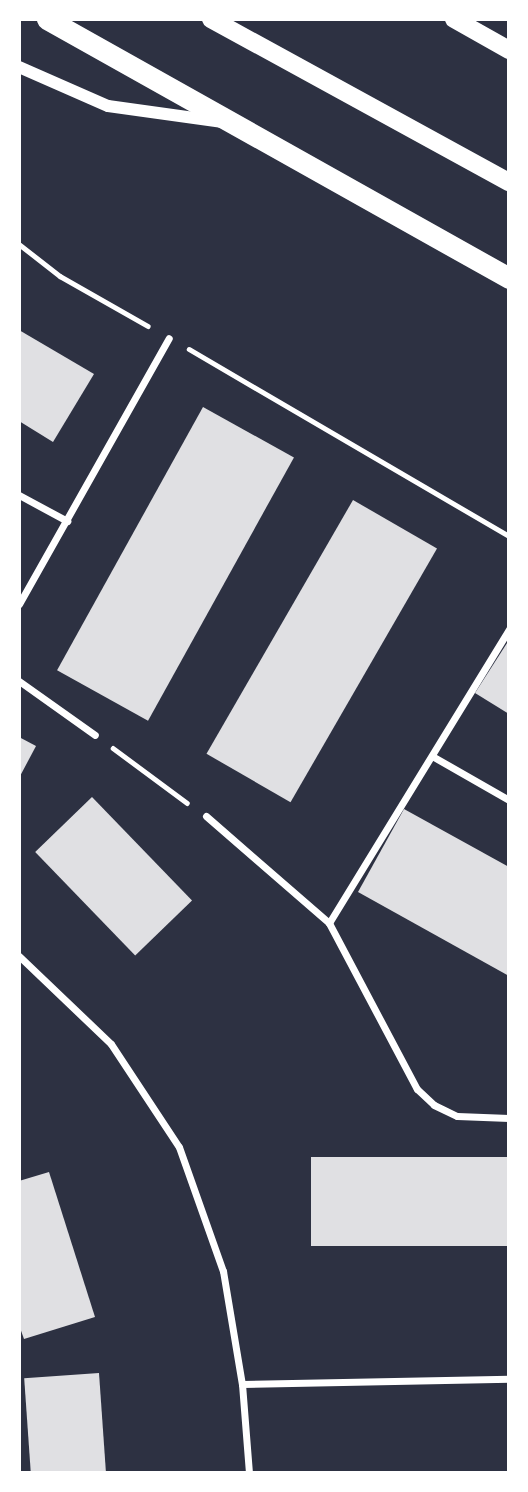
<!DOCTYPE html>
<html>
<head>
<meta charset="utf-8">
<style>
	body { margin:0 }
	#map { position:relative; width:528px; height:1492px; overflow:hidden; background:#2d3142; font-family:"Open Sans",sans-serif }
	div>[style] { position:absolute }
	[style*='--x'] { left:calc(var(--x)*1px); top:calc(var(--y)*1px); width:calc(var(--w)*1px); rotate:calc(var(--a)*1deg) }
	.building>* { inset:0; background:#e0e0e3; transform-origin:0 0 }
	.path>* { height:4.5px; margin:-2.25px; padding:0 2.25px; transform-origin:2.25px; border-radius:2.25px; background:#fff }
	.minor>* { height:7px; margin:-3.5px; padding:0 3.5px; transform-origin:3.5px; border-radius:3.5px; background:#fff }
	.tertiary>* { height:12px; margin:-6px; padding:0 6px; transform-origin:6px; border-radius:6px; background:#fff }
	.primary>* { height:18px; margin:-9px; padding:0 9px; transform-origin:9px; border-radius:9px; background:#fff }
	.motorway>* { height:21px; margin:-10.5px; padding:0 10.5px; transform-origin:10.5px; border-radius:10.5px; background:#fff }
	span { translate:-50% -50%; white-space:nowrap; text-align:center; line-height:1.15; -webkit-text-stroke:7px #fff; paint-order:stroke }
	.frame { position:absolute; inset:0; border:21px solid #fff; pointer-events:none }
</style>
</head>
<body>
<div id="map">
	<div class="building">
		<i style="clip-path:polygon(19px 330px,94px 374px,53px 442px,19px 421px)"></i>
		<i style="left:203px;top:407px;width:104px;height:301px;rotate:29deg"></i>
		<i style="left:353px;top:500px;width:97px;height:293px;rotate:30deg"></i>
		<i style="clip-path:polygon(509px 640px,509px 714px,475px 693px)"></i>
		<i style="clip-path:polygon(19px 737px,36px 746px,19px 778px)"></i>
		<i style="left:92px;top:797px;width:144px;height:79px;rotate:46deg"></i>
		<i style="clip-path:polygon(404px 809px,509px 867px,509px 976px,358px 892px)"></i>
		<i style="left:509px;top:1157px;width:89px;height:198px;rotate:90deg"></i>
		<i style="clip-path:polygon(49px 1172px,95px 1317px,24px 1339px,19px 1325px,19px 1181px)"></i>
		<i style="left:99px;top:1373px;width:100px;height:75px;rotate:86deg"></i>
	</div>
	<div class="path">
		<i style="--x:19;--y:244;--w:52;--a:38"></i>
		<i style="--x:60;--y:276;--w:101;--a:29.6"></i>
		<i style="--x:189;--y:349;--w:371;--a:30.3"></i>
		<i style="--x:113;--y:748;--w:92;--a:36.6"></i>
	</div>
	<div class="minor">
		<i style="--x:19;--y:495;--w:55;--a:28.4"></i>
		<i style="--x:19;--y:604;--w:305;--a:-60.6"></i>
		<i style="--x:19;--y:681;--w:93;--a:35.4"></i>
		<i style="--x:432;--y:756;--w:89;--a:29.7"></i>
		<i style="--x:206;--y:816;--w:163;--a:41"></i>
		<i style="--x:329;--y:923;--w:188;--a:62.1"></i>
		<i style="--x:417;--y:1089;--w:23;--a:43"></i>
		<i style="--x:434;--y:1105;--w:25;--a:26"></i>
		<i style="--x:457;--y:1116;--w:52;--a:2.2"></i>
		<i style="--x:329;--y:923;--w:345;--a:-58.5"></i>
		<i style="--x:19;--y:956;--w:127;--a:43.7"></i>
		<i style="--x:111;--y:1044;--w:123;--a:56.6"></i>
		<i style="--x:179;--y:1147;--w:132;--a:70.5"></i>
		<i style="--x:223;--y:1271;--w:115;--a:80.5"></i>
		<i style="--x:242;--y:1384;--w:89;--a:85.5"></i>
		<i style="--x:242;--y:1384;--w:267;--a:-1.1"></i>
	</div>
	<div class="tertiary">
		<i style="--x:19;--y:67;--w:97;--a:23.7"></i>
		<i style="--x:108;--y:106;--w:116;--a:7.9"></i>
	</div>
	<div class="primary">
		<i style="--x:211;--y:19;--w:340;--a:28.7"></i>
		<i style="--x:454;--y:19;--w:63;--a:29.4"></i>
	</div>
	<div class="motorway">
		<i style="--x:47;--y:19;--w:530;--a:29.28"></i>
	</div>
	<div class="frame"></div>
</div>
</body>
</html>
